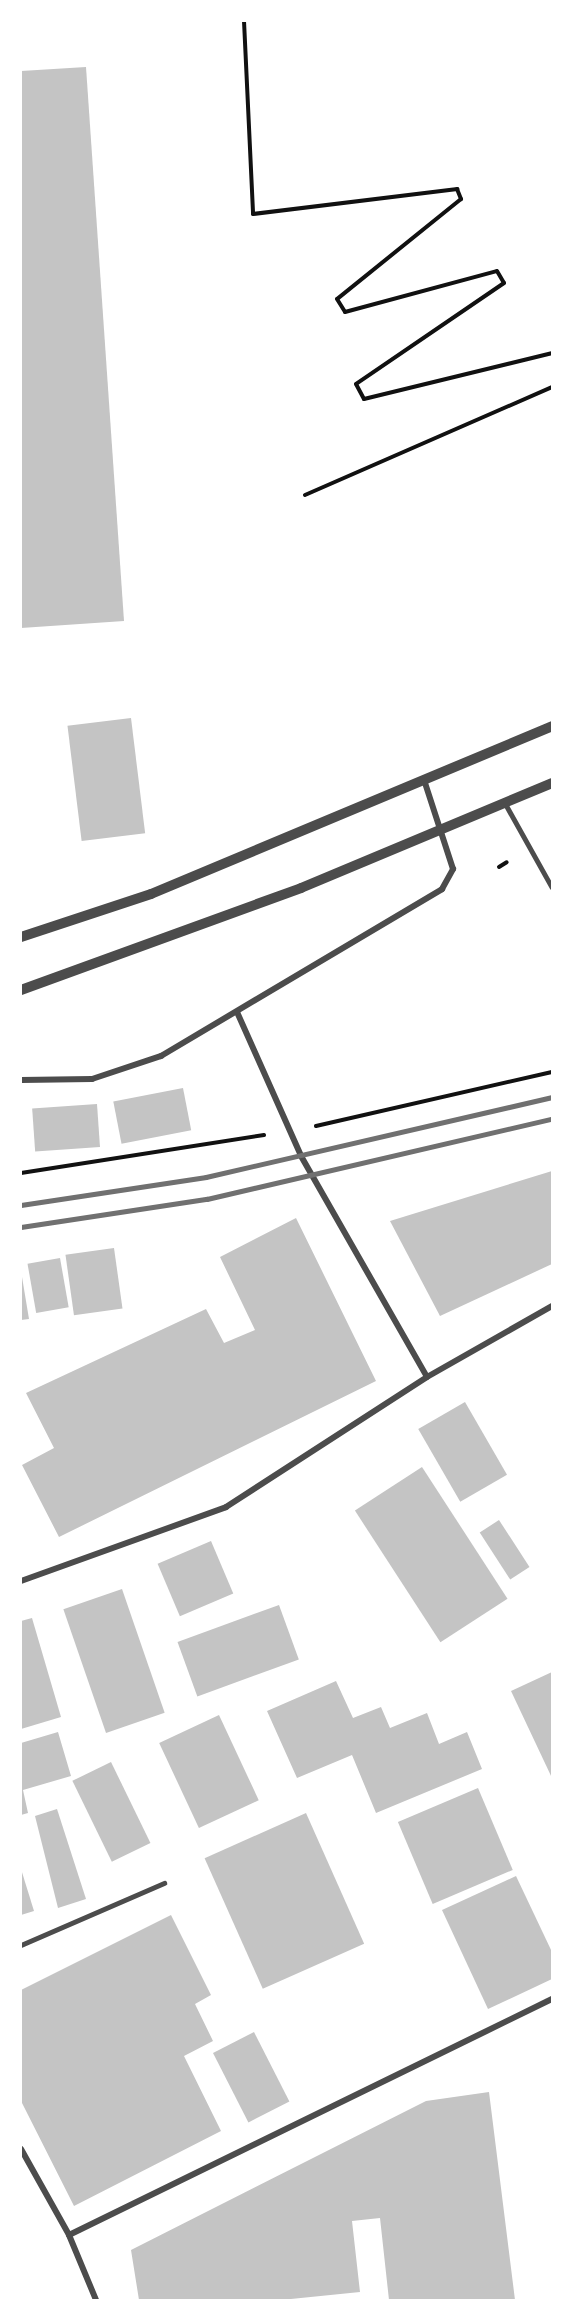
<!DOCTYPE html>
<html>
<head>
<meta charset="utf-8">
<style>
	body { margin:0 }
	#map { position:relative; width:573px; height:2321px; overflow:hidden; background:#fff; font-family:"Fira Sans",sans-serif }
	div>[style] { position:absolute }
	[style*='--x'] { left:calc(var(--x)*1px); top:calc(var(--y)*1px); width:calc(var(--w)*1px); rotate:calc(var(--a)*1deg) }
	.building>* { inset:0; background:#c4c4c4; transform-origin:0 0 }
	.path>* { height:4px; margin:-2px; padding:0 2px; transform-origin:2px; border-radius:2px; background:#111 }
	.service>* { height:4.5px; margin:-2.25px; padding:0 2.25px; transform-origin:2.25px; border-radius:2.25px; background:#4c4c4c }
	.minor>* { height:6px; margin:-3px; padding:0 3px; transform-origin:3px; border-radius:3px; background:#4c4c4c }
	.tertiary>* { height:10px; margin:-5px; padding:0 5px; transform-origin:5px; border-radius:5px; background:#4c4c4c }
	.rail>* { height:4.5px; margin:-2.25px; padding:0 2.25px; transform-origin:2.25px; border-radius:2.25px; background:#707070 }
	span { translate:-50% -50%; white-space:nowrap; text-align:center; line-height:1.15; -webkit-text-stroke:5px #fff; paint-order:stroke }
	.frame { position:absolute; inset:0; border:22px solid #fff; pointer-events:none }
</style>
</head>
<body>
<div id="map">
	<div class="building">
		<i style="clip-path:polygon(86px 67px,124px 621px,21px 628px,21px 71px)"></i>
		<i style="left:131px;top:718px;width:116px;height:64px;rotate:83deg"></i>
		<i style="left:183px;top:1088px;width:43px;height:71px;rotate:79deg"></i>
		<i style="left:97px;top:1104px;width:43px;height:65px;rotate:86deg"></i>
		<i style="clip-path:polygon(552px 1171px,552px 1264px,440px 1316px,390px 1221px)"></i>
		<i style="clip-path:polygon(296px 1218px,376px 1381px,59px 1537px,22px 1465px,54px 1448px,26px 1393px,206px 1309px,224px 1343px,255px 1330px,220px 1257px)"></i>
		<i style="left:114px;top:1248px;width:61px;height:49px;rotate:82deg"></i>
		<i style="left:60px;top:1258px;width:50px;height:33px;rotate:80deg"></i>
		<i style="clip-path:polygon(21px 1271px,29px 1319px,21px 1320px)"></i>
		<i style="left:465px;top:1402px;width:84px;height:54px;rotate:60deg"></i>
		<i style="left:422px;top:1467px;width:157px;height:80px;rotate:57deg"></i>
		<i style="left:499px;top:1520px;width:56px;height:23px;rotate:57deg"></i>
		<i style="left:211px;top:1541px;width:57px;height:58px;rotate:67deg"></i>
		<i style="left:122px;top:1589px;width:131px;height:62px;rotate:71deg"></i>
		<i style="left:279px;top:1605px;width:58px;height:108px;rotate:70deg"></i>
		<i style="clip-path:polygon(32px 1618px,61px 1717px,21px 1729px,21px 1621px)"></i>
		<i style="clip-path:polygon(552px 1672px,552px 1778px,511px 1691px)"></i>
		<i style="clip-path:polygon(336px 1681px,353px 1718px,381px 1707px,390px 1728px,427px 1713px,439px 1744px,467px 1732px,482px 1769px,376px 1813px,352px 1755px,297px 1778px,267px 1711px)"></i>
		<i style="left:219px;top:1715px;width:94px;height:66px;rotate:65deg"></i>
		<i style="clip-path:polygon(58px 1732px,71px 1776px,23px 1790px,28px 1813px,21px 1815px,21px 1743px)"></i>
		<i style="left:111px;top:1762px;width:90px;height:43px;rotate:64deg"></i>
		<i style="left:478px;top:1788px;width:89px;height:87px;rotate:67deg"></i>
		<i style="clip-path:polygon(57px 1809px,86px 1899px,58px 1908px,35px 1816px)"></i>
		<i style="left:306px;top:1813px;width:143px;height:111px;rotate:66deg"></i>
		<i style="clip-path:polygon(21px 1869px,34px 1911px,21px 1915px)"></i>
		<i style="clip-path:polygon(516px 1876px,552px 1952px,552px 1979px,488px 2009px,442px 1910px)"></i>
		<i style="clip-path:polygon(171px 1915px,211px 1995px,195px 2004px,213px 2041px,184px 2056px,221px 2131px,74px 2206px,21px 2101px,21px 1990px)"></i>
		<i style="left:254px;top:2032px;width:78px;height:46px;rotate:63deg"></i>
		<i style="clip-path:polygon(489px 2092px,515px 2300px,389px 2300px,380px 2218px,352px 2221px,360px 2292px,281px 2300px,139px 2300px,131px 2250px,426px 2101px)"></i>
	</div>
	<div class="path">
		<i style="--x:244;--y:21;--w:193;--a:87.3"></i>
		<i style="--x:253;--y:214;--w:206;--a:-7"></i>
		<i style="--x:457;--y:189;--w:11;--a:68"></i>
		<i style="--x:461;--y:199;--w:159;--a:141.1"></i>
		<i style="--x:337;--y:299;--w:15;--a:58"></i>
		<i style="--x:345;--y:312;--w:157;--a:-15.1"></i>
		<i style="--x:497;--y:271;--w:14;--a:60"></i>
		<i style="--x:504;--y:283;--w:179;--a:145.7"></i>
		<i style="--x:356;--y:384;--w:17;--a:62"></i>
		<i style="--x:364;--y:399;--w:194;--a:-13.7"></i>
		<i style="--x:305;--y:495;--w:270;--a:-23.6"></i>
		<i style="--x:499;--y:867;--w:9;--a:-32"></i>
		<i style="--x:316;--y:1126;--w:242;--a:-12.9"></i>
		<i style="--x:21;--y:1173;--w:246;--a:-8.9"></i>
	</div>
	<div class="service">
		<i style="--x:505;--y:803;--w:96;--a:60.8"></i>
		<i style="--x:21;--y:1945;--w:156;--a:-23.4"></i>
	</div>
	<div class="minor">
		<i style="--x:237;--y:1012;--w:158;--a:66"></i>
		<i style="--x:301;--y:1156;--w:254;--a:60.3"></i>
		<i style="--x:21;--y:1080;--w:71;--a:-0.8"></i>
		<i style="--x:92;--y:1079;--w:73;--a:-18.4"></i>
		<i style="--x:161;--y:1056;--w:327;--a:-30.7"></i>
		<i style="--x:442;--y:889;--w:23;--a:-61"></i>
		<i style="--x:453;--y:869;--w:94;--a:-108"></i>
		<i style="--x:21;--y:1581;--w:218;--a:-19.8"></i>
		<i style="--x:226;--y:1507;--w:239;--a:-32.9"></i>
		<i style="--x:427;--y:1377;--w:144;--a:-29.6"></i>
		<i style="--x:21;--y:2149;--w:98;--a:60.8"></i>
		<i style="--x:69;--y:2235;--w:70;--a:67.4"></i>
		<i style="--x:69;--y:2235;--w:538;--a:-26.04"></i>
	</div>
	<div class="tertiary">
		<i style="--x:21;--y:937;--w:137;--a:-18.3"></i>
		<i style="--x:151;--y:894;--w:435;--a:-22.7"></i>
		<i style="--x:21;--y:990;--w:298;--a:-20"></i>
		<i style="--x:301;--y:888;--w:272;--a:-22.7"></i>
	</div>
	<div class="rail">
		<i style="--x:21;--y:1205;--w:187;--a:-8.6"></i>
		<i style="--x:206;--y:1177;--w:355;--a:-13"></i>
		<i style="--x:21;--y:1227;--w:188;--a:-8.6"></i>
		<i style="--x:207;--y:1199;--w:354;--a:-13.1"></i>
	</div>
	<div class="frame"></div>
</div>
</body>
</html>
